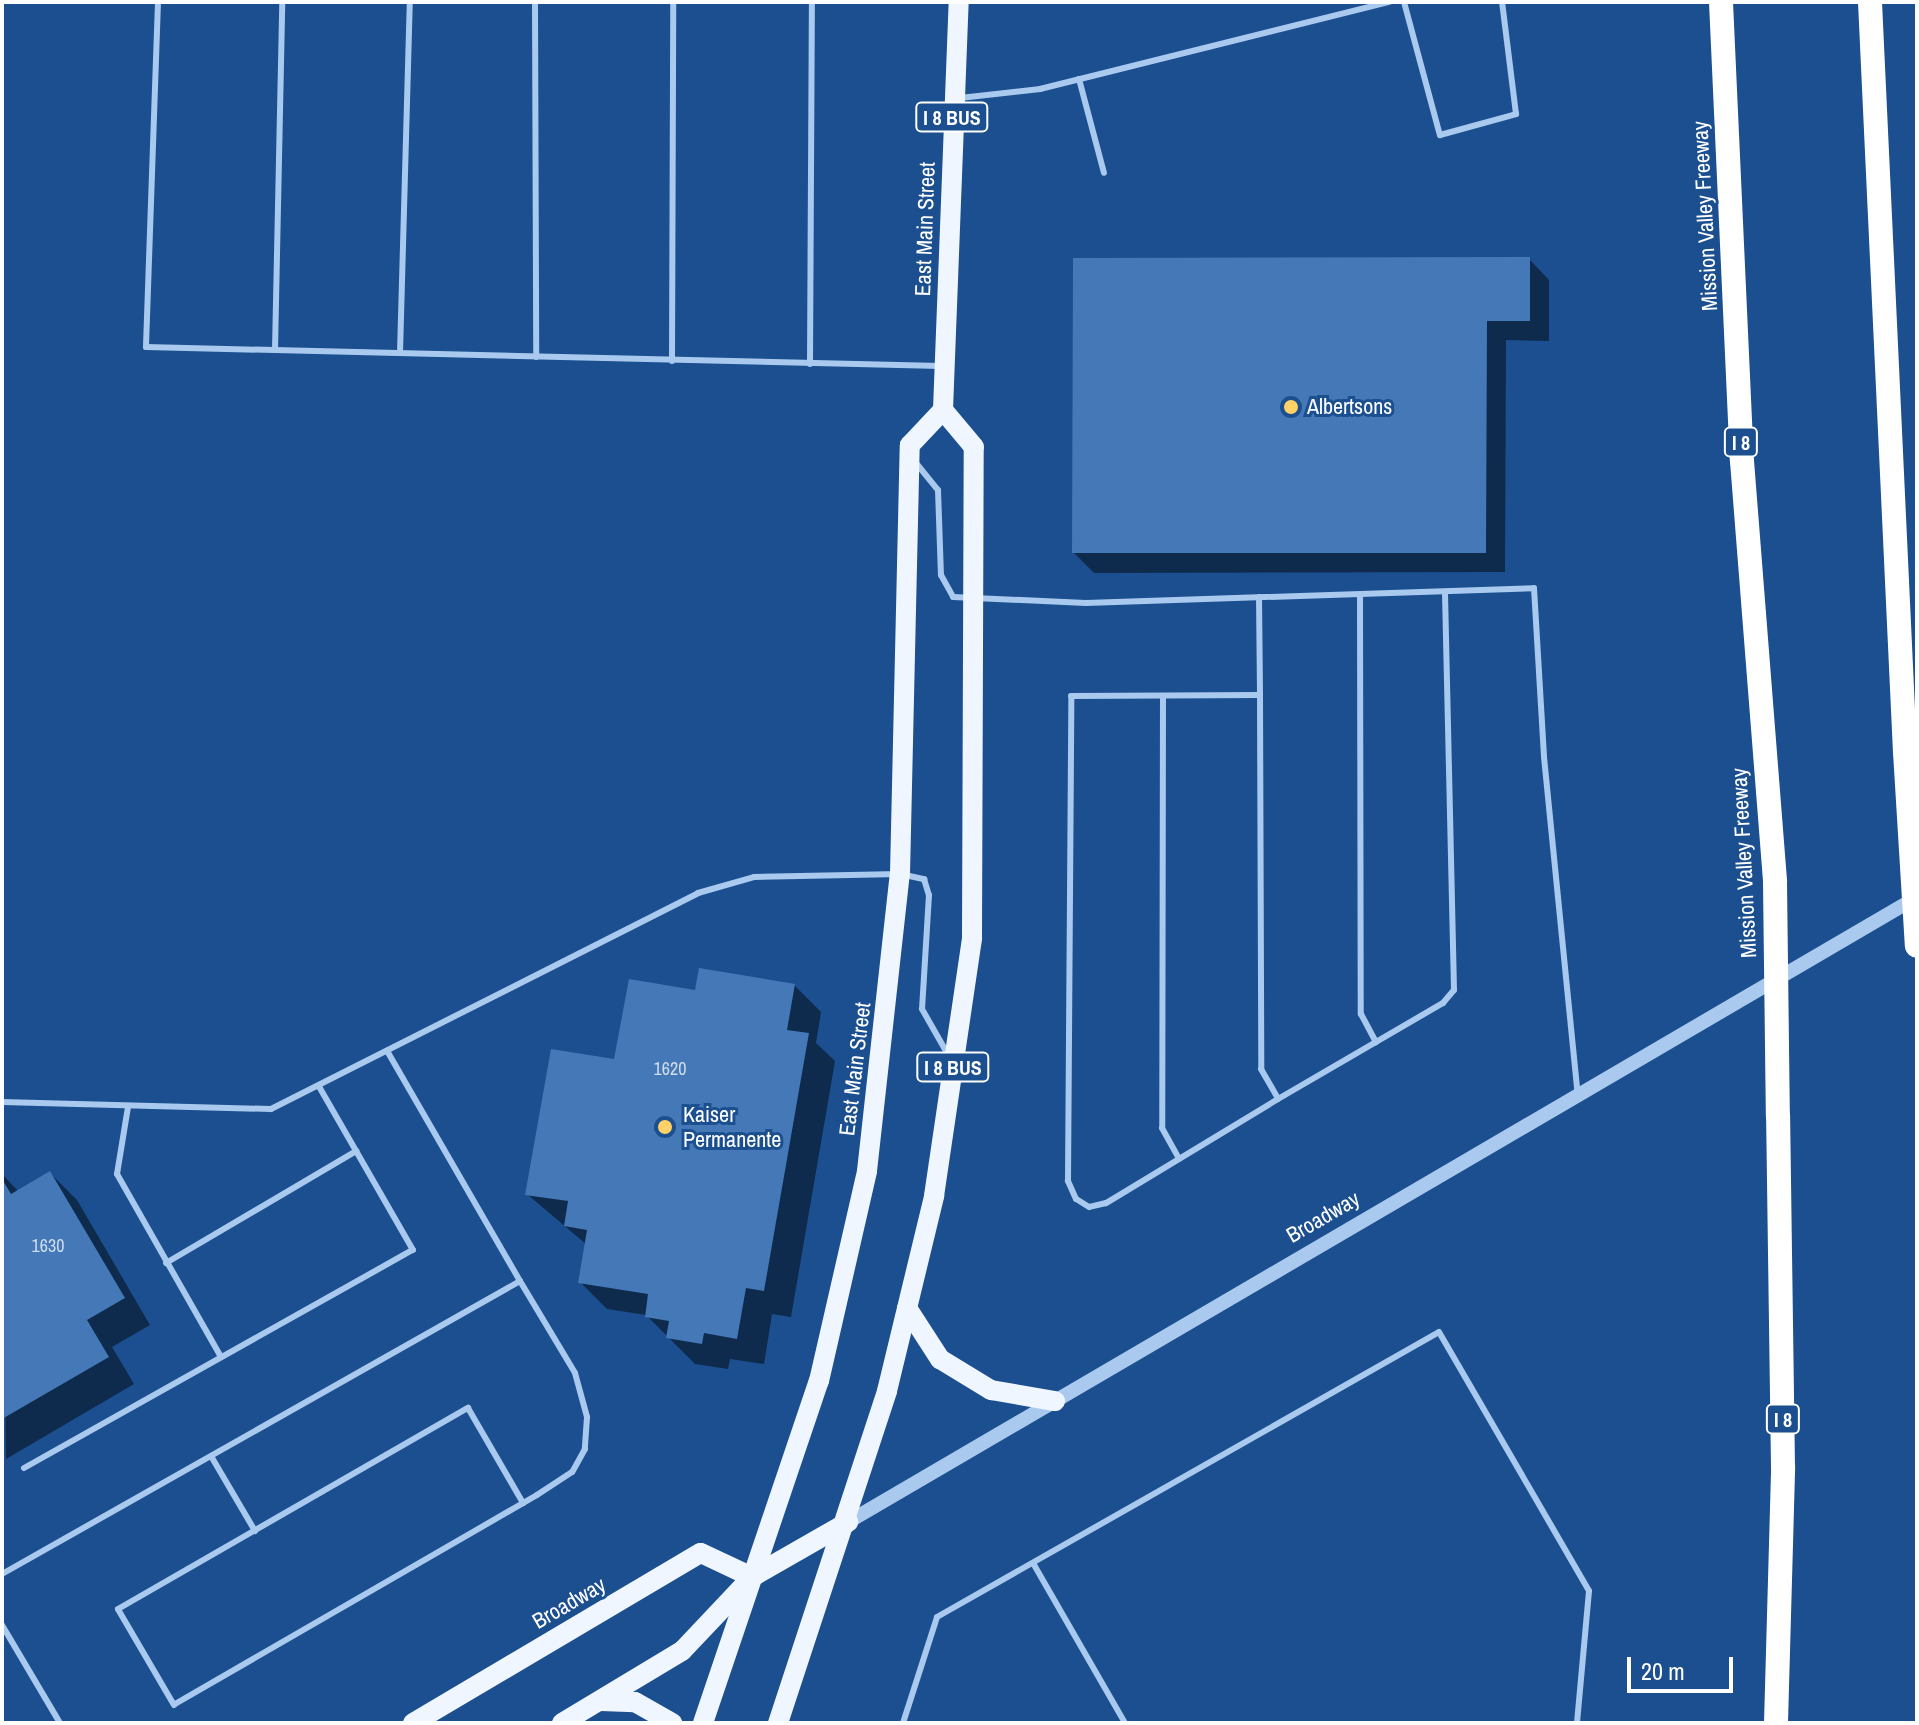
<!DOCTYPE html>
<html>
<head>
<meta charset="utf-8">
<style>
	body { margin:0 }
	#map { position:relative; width:1919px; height:1725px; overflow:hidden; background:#1b4f8f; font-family:"Archivo Narrow",sans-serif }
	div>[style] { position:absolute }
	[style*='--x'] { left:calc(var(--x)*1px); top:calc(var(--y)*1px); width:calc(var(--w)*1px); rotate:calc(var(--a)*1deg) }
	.shadow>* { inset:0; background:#0007 }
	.building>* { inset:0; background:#4478b7 }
	.service>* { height:6px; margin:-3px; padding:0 3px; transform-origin:3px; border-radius:3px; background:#a9c9ee }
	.tertiary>* { height:14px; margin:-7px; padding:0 7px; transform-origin:7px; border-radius:7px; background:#a9c9ee }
	.primary>* { height:20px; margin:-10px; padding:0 10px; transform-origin:10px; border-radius:10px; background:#f0f6ff }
	.motorway>* { height:24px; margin:-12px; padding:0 12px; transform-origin:12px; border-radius:12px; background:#fff }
	.motorway-bridge>* { height:24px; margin:-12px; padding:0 12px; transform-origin:12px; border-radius:12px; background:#fff }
	.dots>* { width:22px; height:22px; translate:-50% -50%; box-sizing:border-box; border:4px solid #1b4f8f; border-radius:50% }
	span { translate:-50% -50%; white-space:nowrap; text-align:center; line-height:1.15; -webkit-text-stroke:6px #1b4f8f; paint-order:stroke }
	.number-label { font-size:18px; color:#d0dded }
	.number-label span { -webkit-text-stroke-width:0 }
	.shield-label span { padding:2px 6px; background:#1b4f8f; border:2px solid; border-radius:6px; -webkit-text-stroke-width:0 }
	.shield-label { font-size:20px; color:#fff; font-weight:700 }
	.street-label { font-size:22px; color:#fff }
	.poi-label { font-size:22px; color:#fff }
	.left { translate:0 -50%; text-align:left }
	.frame { position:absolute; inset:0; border:4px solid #fff; pointer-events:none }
	.scale { position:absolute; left:1627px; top:1657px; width:106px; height:36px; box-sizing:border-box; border:4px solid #fff; border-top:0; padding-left:10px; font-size:24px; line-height:28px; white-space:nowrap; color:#fff; -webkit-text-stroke:6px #1b4f8f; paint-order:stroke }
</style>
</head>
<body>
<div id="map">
	<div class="shadow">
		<i style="clip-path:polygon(1529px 259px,1549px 280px,1549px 341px,1506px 340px,1505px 572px,1094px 573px,1074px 553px)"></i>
		<i style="clip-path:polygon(794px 985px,821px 1012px,816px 1043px,835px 1061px,791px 1317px,772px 1314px,764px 1364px,730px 1359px,728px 1369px,695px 1364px,646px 1315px,607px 1309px,580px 1282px,587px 1245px,527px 1194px,616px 1062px,697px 992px)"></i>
		<i style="clip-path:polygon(50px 1173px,77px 1200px,150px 1325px,112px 1347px,134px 1384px,6px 1459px,2px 1174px,19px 1192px)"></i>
	</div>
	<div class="building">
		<i style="clip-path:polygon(1530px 257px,1530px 321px,1487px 321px,1486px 553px,1072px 553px,1073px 258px)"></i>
		<i style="clip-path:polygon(699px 968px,795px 984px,787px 1030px,809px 1033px,764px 1291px,746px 1288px,737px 1339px,704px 1333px,702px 1344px,666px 1338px,669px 1321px,645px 1317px,648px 1294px,578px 1283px,587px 1230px,564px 1226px,568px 1201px,525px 1195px,551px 1049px,614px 1059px,629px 979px,695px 990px)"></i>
		<i style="clip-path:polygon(50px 1171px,125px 1298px,87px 1320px,109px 1357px,2px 1419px,2px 1179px,11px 1194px)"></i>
	</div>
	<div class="service">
		<i style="--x:158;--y:2;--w:345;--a:92"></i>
		<i style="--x:146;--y:347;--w:795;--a:1.37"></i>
		<i style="--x:535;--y:2;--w:355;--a:89.8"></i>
		<i style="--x:1404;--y:2;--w:138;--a:74.9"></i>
		<i style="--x:1440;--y:135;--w:79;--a:-15.4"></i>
		<i style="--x:1516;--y:114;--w:113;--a:-97.1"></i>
		<i style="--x:1079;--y:79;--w:97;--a:75.1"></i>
		<i style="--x:960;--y:98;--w:81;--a:-6.4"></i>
		<i style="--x:1040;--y:89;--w:360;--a:-14"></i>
		<i style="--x:275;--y:350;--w:348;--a:-88.8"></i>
		<i style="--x:400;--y:353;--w:351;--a:-88.4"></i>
		<i style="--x:672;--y:361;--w:359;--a:-89.8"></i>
		<i style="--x:810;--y:364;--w:362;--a:-89.7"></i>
		<i style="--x:916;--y:463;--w:35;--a:51"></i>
		<i style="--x:938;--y:490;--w:85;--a:88"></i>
		<i style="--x:941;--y:575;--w:25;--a:61"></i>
		<i style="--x:953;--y:597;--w:133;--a:2.6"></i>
		<i style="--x:1086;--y:603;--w:448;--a:-1.9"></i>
		<i style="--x:1534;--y:588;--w:169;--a:86.6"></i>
		<i style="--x:1544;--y:757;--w:340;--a:84.3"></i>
		<i style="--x:1360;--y:594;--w:420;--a:89.9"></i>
		<i style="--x:1361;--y:1014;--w:32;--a:62"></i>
		<i style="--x:1259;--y:597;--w:98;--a:89.4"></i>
		<i style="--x:1260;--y:695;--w:374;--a:89.8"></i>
		<i style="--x:1261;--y:1069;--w:34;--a:60"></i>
		<i style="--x:1278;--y:1099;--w:201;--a:148.8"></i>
		<i style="--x:1106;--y:1203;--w:17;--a:167"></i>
		<i style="--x:1089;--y:1207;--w:15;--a:-148"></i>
		<i style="--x:1076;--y:1199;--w:20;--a:-114"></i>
		<i style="--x:1068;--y:1181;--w:485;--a:-89.6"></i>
		<i style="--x:1071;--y:696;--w:189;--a:-0.3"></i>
		<i style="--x:1163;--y:696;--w:432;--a:90.1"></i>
		<i style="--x:1162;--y:1128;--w:35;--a:61"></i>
		<i style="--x:1278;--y:1099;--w:191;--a:-30.2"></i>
		<i style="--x:1443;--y:1003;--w:17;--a:-50"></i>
		<i style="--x:1454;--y:990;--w:398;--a:-91.3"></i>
		<i style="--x:2;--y:1102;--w:269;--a:1.5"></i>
		<i style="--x:271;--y:1109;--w:479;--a:-26.8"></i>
		<i style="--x:698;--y:893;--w:58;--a:-15.9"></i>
		<i style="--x:754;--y:877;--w:146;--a:-1.2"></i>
		<i style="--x:900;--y:874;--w:25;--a:12"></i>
		<i style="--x:924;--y:879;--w:17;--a:73"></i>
		<i style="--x:929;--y:895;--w:114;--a:93.5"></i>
		<i style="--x:922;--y:1009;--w:56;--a:60.3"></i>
		<i style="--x:128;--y:1107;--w:68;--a:99.3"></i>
		<i style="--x:117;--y:1174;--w:210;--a:60.4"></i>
		<i style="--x:166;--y:1263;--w:221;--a:-30.5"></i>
		<i style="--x:520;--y:1281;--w:107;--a:59.1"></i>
		<i style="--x:575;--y:1373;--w:46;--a:74.7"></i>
		<i style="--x:587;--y:1417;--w:32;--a:94"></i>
		<i style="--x:585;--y:1449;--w:26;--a:119"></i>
		<i style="--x:572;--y:1472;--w:42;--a:146.7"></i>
		<i style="--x:537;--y:1495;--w:419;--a:150"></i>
		<i style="--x:174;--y:1705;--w:111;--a:-120.3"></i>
		<i style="--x:118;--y:1609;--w:404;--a:-29.9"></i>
		<i style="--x:468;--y:1408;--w:110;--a:59.9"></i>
		<i style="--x:211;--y:1456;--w:87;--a:59.6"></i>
		<i style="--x:24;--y:1468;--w:446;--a:-29.3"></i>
		<i style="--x:413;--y:1250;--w:190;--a:-119.9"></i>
		<i style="--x:1033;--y:1563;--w:185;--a:60.1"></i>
		<i style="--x:2;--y:1574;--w:595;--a:-29.49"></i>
		<i style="--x:520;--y:1281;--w:266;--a:-120"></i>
		<i style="--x:2;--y:1625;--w:114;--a:59.4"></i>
		<i style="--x:903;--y:1723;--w:111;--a:-72.2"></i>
		<i style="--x:937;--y:1617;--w:577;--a:-29.58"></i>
		<i style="--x:1439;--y:1332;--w:299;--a:59.9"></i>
		<i style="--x:1589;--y:1591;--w:133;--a:95.2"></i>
	</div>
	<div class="tertiary">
		<i style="--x:848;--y:1522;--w:1238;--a:-30.31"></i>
	</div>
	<div class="primary">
		<i style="--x:907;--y:1308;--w:61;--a:57.1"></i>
		<i style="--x:940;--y:1359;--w:60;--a:31.3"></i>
		<i style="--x:991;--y:1390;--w:65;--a:9.8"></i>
		<i style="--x:601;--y:1701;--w:34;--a:2"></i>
		<i style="--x:635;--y:1702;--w:43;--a:29.6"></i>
		<i style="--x:413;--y:1723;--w:334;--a:-30.6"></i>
		<i style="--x:701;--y:1553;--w:56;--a:25.2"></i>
		<i style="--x:562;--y:1723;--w:140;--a:-31"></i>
		<i style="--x:682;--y:1651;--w:102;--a:-46.6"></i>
		<i style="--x:752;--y:1577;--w:111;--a:-29.8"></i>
		<i style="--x:703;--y:1723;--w:361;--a:-71.3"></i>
		<i style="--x:819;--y:1381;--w:215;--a:-77.1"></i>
		<i style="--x:867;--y:1171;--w:299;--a:-83.7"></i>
		<i style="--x:900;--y:874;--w:429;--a:-88.7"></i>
		<i style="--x:910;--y:445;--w:48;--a:-46.7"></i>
		<i style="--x:943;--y:410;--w:408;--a:-87.8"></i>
		<i style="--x:778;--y:1723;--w:349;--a:-71.8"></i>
		<i style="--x:887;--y:1391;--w:201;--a:-76.4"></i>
		<i style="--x:934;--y:1196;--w:261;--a:-81.6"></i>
		<i style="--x:972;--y:938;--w:491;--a:-89.8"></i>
		<i style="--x:974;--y:447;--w:48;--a:-130"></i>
	</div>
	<div class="motorway">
		<i style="--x:1721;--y:2;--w:459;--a:87.4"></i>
		<i style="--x:1742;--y:461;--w:422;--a:85.5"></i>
		<i style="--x:1870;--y:2;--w:751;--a:87.33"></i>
		<i style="--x:1776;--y:1723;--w:256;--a:-88.4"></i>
		<i style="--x:1783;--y:1467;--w:351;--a:-90.8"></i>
	</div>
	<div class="motorway-bridge">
		<i style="--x:1905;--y:752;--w:194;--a:86.5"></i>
		<i style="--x:1775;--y:882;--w:234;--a:89.3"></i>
	</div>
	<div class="dots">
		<i style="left:1291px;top:407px;background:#ffd166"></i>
		<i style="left:665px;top:1127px;background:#ffd166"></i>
	</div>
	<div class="number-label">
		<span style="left:670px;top:1069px">1620</span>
		<span style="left:48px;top:1246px">1630</span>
	</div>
	<div class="shield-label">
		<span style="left:952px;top:117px">I 8 BUS</span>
		<span style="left:1741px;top:442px">I 8</span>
		<span style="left:953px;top:1067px">I 8 BUS</span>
		<span style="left:1783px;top:1419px">I 8</span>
	</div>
	<div class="street-label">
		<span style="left:1705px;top:216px;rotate:-93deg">Mission Valley Freeway</span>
		<span style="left:925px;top:229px;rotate:-88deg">East Main Street</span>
		<span style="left:1744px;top:863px;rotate:-93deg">Mission Valley Freeway</span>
		<span style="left:855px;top:1069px;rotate:-83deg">East Main Street</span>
		<span style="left:1323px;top:1217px;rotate:-30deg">Broadway</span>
		<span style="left:569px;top:1603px;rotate:-30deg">Broadway</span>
	</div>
	<div class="poi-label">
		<span class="left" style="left:1307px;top:407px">Albertsons</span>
		<span class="left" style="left:683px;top:1127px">Kaiser<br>Permanente</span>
	</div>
	<div class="frame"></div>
	<div class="scale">20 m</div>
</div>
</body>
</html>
